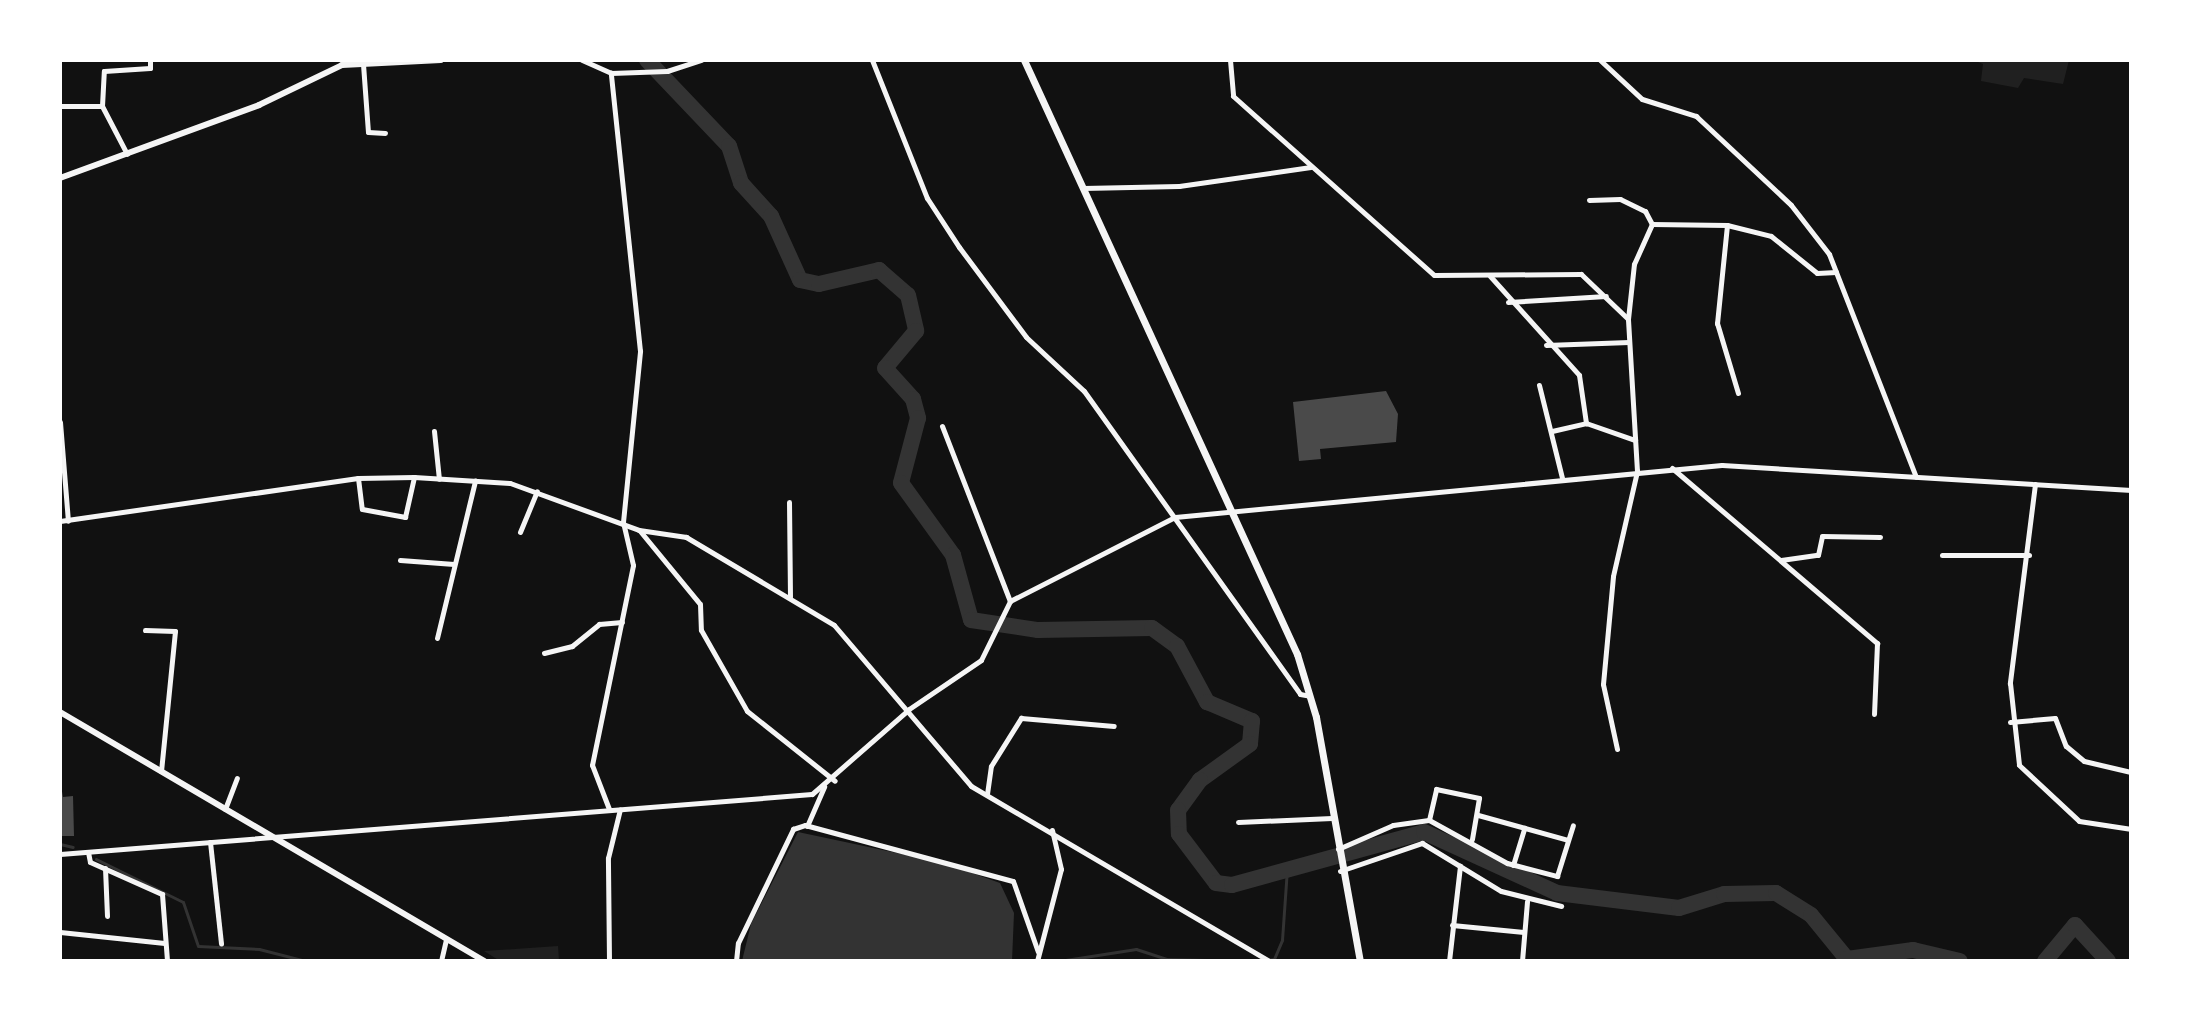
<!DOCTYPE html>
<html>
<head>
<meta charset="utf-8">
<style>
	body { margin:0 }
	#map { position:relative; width:2191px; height:1021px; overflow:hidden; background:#111; font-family:"DejaVu Sans",sans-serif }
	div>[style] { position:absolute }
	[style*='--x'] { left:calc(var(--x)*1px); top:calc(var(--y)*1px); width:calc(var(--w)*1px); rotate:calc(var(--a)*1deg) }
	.green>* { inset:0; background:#202020 }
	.water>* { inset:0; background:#333 }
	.stream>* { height:3px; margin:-1.5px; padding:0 1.5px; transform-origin:1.5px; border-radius:1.5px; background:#333 }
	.river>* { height:16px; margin:-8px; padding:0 8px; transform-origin:8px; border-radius:8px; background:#333 }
	.building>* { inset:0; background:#4a4a4a }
	.minor>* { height:5px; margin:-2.5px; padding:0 2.5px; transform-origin:2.5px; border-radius:2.5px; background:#f5f5f5 }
	.tertiary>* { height:6px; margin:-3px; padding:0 3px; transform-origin:3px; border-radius:3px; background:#f5f5f5 }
	.secondary>* { height:7px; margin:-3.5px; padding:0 3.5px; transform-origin:3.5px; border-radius:3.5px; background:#f5f5f5 }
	span { translate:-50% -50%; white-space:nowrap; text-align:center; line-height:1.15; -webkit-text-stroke:7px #fff; paint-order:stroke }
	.frame { position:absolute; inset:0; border:62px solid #fff; pointer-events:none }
</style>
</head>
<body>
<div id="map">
	<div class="green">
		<i style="clip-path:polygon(1973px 60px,2069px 60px,2063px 84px,2024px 78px,2018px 88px,1981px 81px,1983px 64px)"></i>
		<i style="clip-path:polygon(558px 946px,559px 961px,500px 961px,484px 951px)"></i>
	</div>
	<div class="water">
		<i style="clip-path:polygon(798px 832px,944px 863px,1000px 883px,1014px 913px,1012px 961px,742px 961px,751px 924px)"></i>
	</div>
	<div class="stream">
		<i style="--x:60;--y:844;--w:13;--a:13"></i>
		<i style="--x:96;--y:859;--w:97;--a:26.3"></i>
		<i style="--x:183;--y:902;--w:46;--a:71.2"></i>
		<i style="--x:198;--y:946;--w:61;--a:2.8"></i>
		<i style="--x:259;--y:949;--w:49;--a:14.3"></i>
		<i style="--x:1059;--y:961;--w:78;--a:-8.9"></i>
		<i style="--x:1136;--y:949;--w:32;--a:18"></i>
		<i style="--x:1166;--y:959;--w:81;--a:1.4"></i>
		<i style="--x:1259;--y:961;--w:15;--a:-8"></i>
		<i style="--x:1274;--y:959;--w:21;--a:-67"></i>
		<i style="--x:1282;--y:940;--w:72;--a:-86"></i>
	</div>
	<div class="river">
		<i style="--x:647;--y:60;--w:119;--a:46.4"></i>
		<i style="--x:729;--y:146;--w:39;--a:72"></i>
		<i style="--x:741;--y:183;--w:45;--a:47.7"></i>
		<i style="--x:771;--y:216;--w:70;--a:65.6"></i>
		<i style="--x:800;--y:280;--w:19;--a:12"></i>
		<i style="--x:819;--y:284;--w:62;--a:-13.1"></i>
		<i style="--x:879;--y:270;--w:38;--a:41"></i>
		<i style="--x:908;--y:295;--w:37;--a:77"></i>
		<i style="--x:916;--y:331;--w:48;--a:130"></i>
		<i style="--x:885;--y:368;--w:42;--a:47.9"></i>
		<i style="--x:913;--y:399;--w:20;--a:75"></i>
		<i style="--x:918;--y:418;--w:67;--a:104.7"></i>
		<i style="--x:901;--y:483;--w:89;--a:54.2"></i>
		<i style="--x:953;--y:555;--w:67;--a:74.5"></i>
		<i style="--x:971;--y:620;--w:68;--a:8.5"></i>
		<i style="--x:1038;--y:630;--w:114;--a:-1"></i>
		<i style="--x:1152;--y:628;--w:31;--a:36"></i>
		<i style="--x:1177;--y:646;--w:64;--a:61.8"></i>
		<i style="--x:1207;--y:702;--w:49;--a:22.9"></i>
		<i style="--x:1252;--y:721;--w:23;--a:95"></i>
		<i style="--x:1250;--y:744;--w:62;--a:144.2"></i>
		<i style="--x:1200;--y:780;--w:37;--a:126"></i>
		<i style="--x:1178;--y:810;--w:24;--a:88"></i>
		<i style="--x:1179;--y:834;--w:61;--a:52.9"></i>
		<i style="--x:1216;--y:883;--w:16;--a:7"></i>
		<i style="--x:1232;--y:885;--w:199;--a:-15.4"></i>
		<i style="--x:1424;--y:832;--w:146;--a:24.6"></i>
		<i style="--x:1557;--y:893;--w:123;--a:7"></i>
		<i style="--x:1679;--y:908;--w:47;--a:-17.3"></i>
		<i style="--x:1724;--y:894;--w:52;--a:-1.1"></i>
		<i style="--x:1776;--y:893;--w:41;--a:32.2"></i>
		<i style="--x:1811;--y:915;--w:57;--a:50.7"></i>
		<i style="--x:1847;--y:959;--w:67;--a:-7.8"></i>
		<i style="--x:1913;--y:950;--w:48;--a:13.2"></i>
		<i style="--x:2045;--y:961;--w:47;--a:-50.2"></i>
		<i style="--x:2075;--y:925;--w:49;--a:47.5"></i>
	</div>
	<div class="building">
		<i style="clip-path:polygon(1386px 391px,1398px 414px,1396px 442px,1320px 449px,1321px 459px,1299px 461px,1293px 402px)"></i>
		<i style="clip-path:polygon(60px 780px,63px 797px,73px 796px,74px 836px,60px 836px)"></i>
	</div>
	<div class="minor">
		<i style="--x:582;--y:60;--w:32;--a:24"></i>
		<i style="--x:611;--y:73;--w:56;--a:-2"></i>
		<i style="--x:667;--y:71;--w:36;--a:-18"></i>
		<i style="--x:872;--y:60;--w:149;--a:68.3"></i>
		<i style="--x:927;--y:198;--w:59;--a:56.9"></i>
		<i style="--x:959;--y:247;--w:112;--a:53.3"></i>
		<i style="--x:1026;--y:337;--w:79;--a:43"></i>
		<i style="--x:1084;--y:391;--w:372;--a:54.5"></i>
		<i style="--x:1300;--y:694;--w:10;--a:11"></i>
		<i style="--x:1230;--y:60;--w:36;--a:85"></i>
		<i style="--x:1233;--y:96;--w:269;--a:41.7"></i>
		<i style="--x:1434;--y:275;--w:147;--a:-0.4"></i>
		<i style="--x:1581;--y:274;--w:64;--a:43.7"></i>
		<i style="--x:1600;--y:60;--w:57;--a:42.9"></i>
		<i style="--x:1642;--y:99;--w:57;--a:17.5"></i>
		<i style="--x:1696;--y:116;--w:130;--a:43.1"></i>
		<i style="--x:1791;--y:205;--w:62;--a:52.2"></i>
		<i style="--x:1829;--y:254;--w:239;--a:68.7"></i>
		<i style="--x:363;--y:64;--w:68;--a:85.8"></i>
		<i style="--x:368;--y:132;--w:17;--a:3"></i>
		<i style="--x:60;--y:106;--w:42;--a:0"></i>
		<i style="--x:102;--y:106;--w:54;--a:62.5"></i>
		<i style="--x:102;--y:106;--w:35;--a:-87"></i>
		<i style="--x:104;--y:71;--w:46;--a:-3.7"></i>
		<i style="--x:150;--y:68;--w:8;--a:-90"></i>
		<i style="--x:1083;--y:188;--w:96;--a:-1.2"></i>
		<i style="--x:1179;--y:186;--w:133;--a:-8.2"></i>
		<i style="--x:1589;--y:200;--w:31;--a:-2"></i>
		<i style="--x:1620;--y:199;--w:28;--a:26"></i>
		<i style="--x:1645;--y:211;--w:15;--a:62"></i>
		<i style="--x:1727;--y:225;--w:99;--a:95.8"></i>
		<i style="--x:1717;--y:323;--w:73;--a:73.3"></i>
		<i style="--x:1490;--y:276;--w:133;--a:48"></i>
		<i style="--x:1579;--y:375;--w:49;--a:81.7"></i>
		<i style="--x:1586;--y:423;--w:52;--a:19.1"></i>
		<i style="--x:1508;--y:302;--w:98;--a:-3.5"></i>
		<i style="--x:1546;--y:345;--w:83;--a:-2.1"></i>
		<i style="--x:1539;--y:385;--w:96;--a:76.1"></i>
		<i style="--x:60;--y:422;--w:99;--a:85.4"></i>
		<i style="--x:942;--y:426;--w:188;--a:68.8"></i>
		<i style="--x:434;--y:431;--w:48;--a:84.1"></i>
		<i style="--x:1552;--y:431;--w:35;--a:-13"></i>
		<i style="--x:1672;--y:468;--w:270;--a:40.5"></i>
		<i style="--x:1877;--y:643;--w:71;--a:92.4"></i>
		<i style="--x:358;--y:478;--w:31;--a:83"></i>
		<i style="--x:362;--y:509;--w:44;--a:10.5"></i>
		<i style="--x:405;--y:517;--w:41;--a:-77.3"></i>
		<i style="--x:2035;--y:484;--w:201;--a:97.2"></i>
		<i style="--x:2010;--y:683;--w:82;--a:83.7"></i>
		<i style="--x:2019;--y:765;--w:82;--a:43"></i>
		<i style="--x:2079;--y:821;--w:53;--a:8.7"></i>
		<i style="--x:789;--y:502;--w:95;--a:89.4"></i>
		<i style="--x:60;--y:521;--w:301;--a:-8.2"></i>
		<i style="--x:358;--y:478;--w:56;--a:-1"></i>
		<i style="--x:414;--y:477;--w:96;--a:3.6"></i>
		<i style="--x:510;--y:483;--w:137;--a:20"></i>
		<i style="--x:639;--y:530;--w:48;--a:8.5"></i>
		<i style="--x:686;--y:537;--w:172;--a:30.7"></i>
		<i style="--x:834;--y:625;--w:211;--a:49.6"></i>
		<i style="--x:971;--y:786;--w:346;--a:30.4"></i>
		<i style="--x:640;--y:531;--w:94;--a:50.6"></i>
		<i style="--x:700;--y:604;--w:26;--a:88"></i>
		<i style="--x:701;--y:630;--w:93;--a:60.4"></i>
		<i style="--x:747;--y:711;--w:112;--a:38.5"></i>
		<i style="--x:520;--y:532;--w:44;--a:-67.5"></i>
		<i style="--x:1942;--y:555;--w:87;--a:0"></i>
		<i style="--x:400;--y:560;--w:54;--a:4.2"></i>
		<i style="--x:1781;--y:560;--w:37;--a:-8"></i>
		<i style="--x:1818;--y:555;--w:19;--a:-78"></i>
		<i style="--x:1822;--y:536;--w:58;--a:1"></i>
		<i style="--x:145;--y:630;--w:30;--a:2"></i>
		<i style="--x:175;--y:631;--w:141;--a:95.7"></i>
		<i style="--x:437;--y:638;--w:162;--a:-76.4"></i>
		<i style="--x:544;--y:653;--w:29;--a:-14"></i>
		<i style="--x:572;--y:646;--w:35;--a:-39"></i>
		<i style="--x:599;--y:624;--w:23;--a:-5"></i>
		<i style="--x:2010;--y:722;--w:45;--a:-5.1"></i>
		<i style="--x:2055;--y:718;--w:30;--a:69"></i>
		<i style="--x:2066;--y:746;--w:23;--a:40"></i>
		<i style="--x:2084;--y:761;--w:48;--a:13.2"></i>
		<i style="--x:1617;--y:749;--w:66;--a:-102.2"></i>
		<i style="--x:1603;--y:684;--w:108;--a:-84.7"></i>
		<i style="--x:1613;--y:576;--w:108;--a:-77.1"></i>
		<i style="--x:1637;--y:471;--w:152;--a:-93.4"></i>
		<i style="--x:1628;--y:319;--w:55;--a:-83.8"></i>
		<i style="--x:1634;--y:264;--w:44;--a:-65.8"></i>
		<i style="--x:1652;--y:224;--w:75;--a:0.8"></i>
		<i style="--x:1727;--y:225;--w:45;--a:14"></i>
		<i style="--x:1771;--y:236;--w:59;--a:38.8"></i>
		<i style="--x:1817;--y:273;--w:19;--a:-3"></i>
		<i style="--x:987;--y:794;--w:28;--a:-82"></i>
		<i style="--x:991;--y:766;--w:57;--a:-58"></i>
		<i style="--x:1021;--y:718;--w:93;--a:4.9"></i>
		<i style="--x:225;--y:809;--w:33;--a:-69"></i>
		<i style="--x:609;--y:809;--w:47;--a:-111.1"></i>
		<i style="--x:592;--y:765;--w:204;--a:-78.4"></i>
		<i style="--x:633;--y:565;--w:44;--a:-103.1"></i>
		<i style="--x:623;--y:522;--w:172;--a:-84.3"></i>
		<i style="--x:640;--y:351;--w:280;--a:-96"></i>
		<i style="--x:1478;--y:815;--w:93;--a:15.5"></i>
		<i style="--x:1429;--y:820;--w:32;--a:-77"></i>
		<i style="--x:1436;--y:789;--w:44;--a:11.8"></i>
		<i style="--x:1479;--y:798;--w:42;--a:99.7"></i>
		<i style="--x:1238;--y:822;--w:94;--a:-2.4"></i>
		<i style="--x:807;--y:826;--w:43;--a:-66.4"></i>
		<i style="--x:210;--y:842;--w:102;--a:83.8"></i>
		<i style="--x:1338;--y:849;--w:60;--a:-23.6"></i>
		<i style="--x:1393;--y:825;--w:36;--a:-8"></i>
		<i style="--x:1429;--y:820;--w:89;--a:28.9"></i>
		<i style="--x:1507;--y:863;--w:52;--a:14.6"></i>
		<i style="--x:1557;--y:876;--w:53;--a:-72.6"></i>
		<i style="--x:88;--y:852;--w:10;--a:79"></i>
		<i style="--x:90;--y:862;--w:79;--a:24"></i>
		<i style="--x:162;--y:894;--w:67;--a:85.7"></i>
		<i style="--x:60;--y:854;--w:754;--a:-4.56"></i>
		<i style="--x:812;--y:794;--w:129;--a:-41.2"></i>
		<i style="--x:909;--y:709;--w:87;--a:-34.2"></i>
		<i style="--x:981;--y:660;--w:66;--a:-63.8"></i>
		<i style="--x:1010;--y:601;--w:185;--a:-27"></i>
		<i style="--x:1175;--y:517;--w:549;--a:-5.43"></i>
		<i style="--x:1722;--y:465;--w:410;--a:3.5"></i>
		<i style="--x:1513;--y:865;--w:39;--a:-73"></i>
		<i style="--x:105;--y:868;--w:48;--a:87.6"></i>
		<i style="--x:1340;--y:871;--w:87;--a:-18.9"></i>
		<i style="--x:1422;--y:843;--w:92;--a:31.3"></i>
		<i style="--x:1501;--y:891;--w:62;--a:14"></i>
		<i style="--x:1452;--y:925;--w:72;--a:5.6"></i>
		<i style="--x:60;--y:932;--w:105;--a:6"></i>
		<i style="--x:441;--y:961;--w:23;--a:-77"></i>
		<i style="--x:609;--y:961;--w:103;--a:-90.6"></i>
		<i style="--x:608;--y:858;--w:50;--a:-76.2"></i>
		<i style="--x:736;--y:961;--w:18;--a:-84"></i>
		<i style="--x:738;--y:943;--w:127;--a:-64.2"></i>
		<i style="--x:793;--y:829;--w:13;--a:-18"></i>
		<i style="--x:805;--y:825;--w:215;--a:15.1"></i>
		<i style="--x:1013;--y:881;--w:75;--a:70.6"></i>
		<i style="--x:1037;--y:961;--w:95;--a:-75.4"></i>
		<i style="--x:1061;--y:869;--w:40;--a:-103"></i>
		<i style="--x:1449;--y:961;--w:96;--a:-83.4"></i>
		<i style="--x:1522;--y:961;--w:60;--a:-85.2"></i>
	</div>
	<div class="tertiary">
		<i style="--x:60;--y:178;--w:212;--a:-20.1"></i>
		<i style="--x:259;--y:105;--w:92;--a:-25.7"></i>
		<i style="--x:342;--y:65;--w:99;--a:-2.9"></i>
		<i style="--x:60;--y:712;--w:492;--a:30.4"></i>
	</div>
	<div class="secondary">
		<i style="--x:1024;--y:60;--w:654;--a:65.32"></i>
		<i style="--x:1297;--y:654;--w:66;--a:73.2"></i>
		<i style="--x:1316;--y:717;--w:248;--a:79.8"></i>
	</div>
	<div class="frame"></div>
</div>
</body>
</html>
